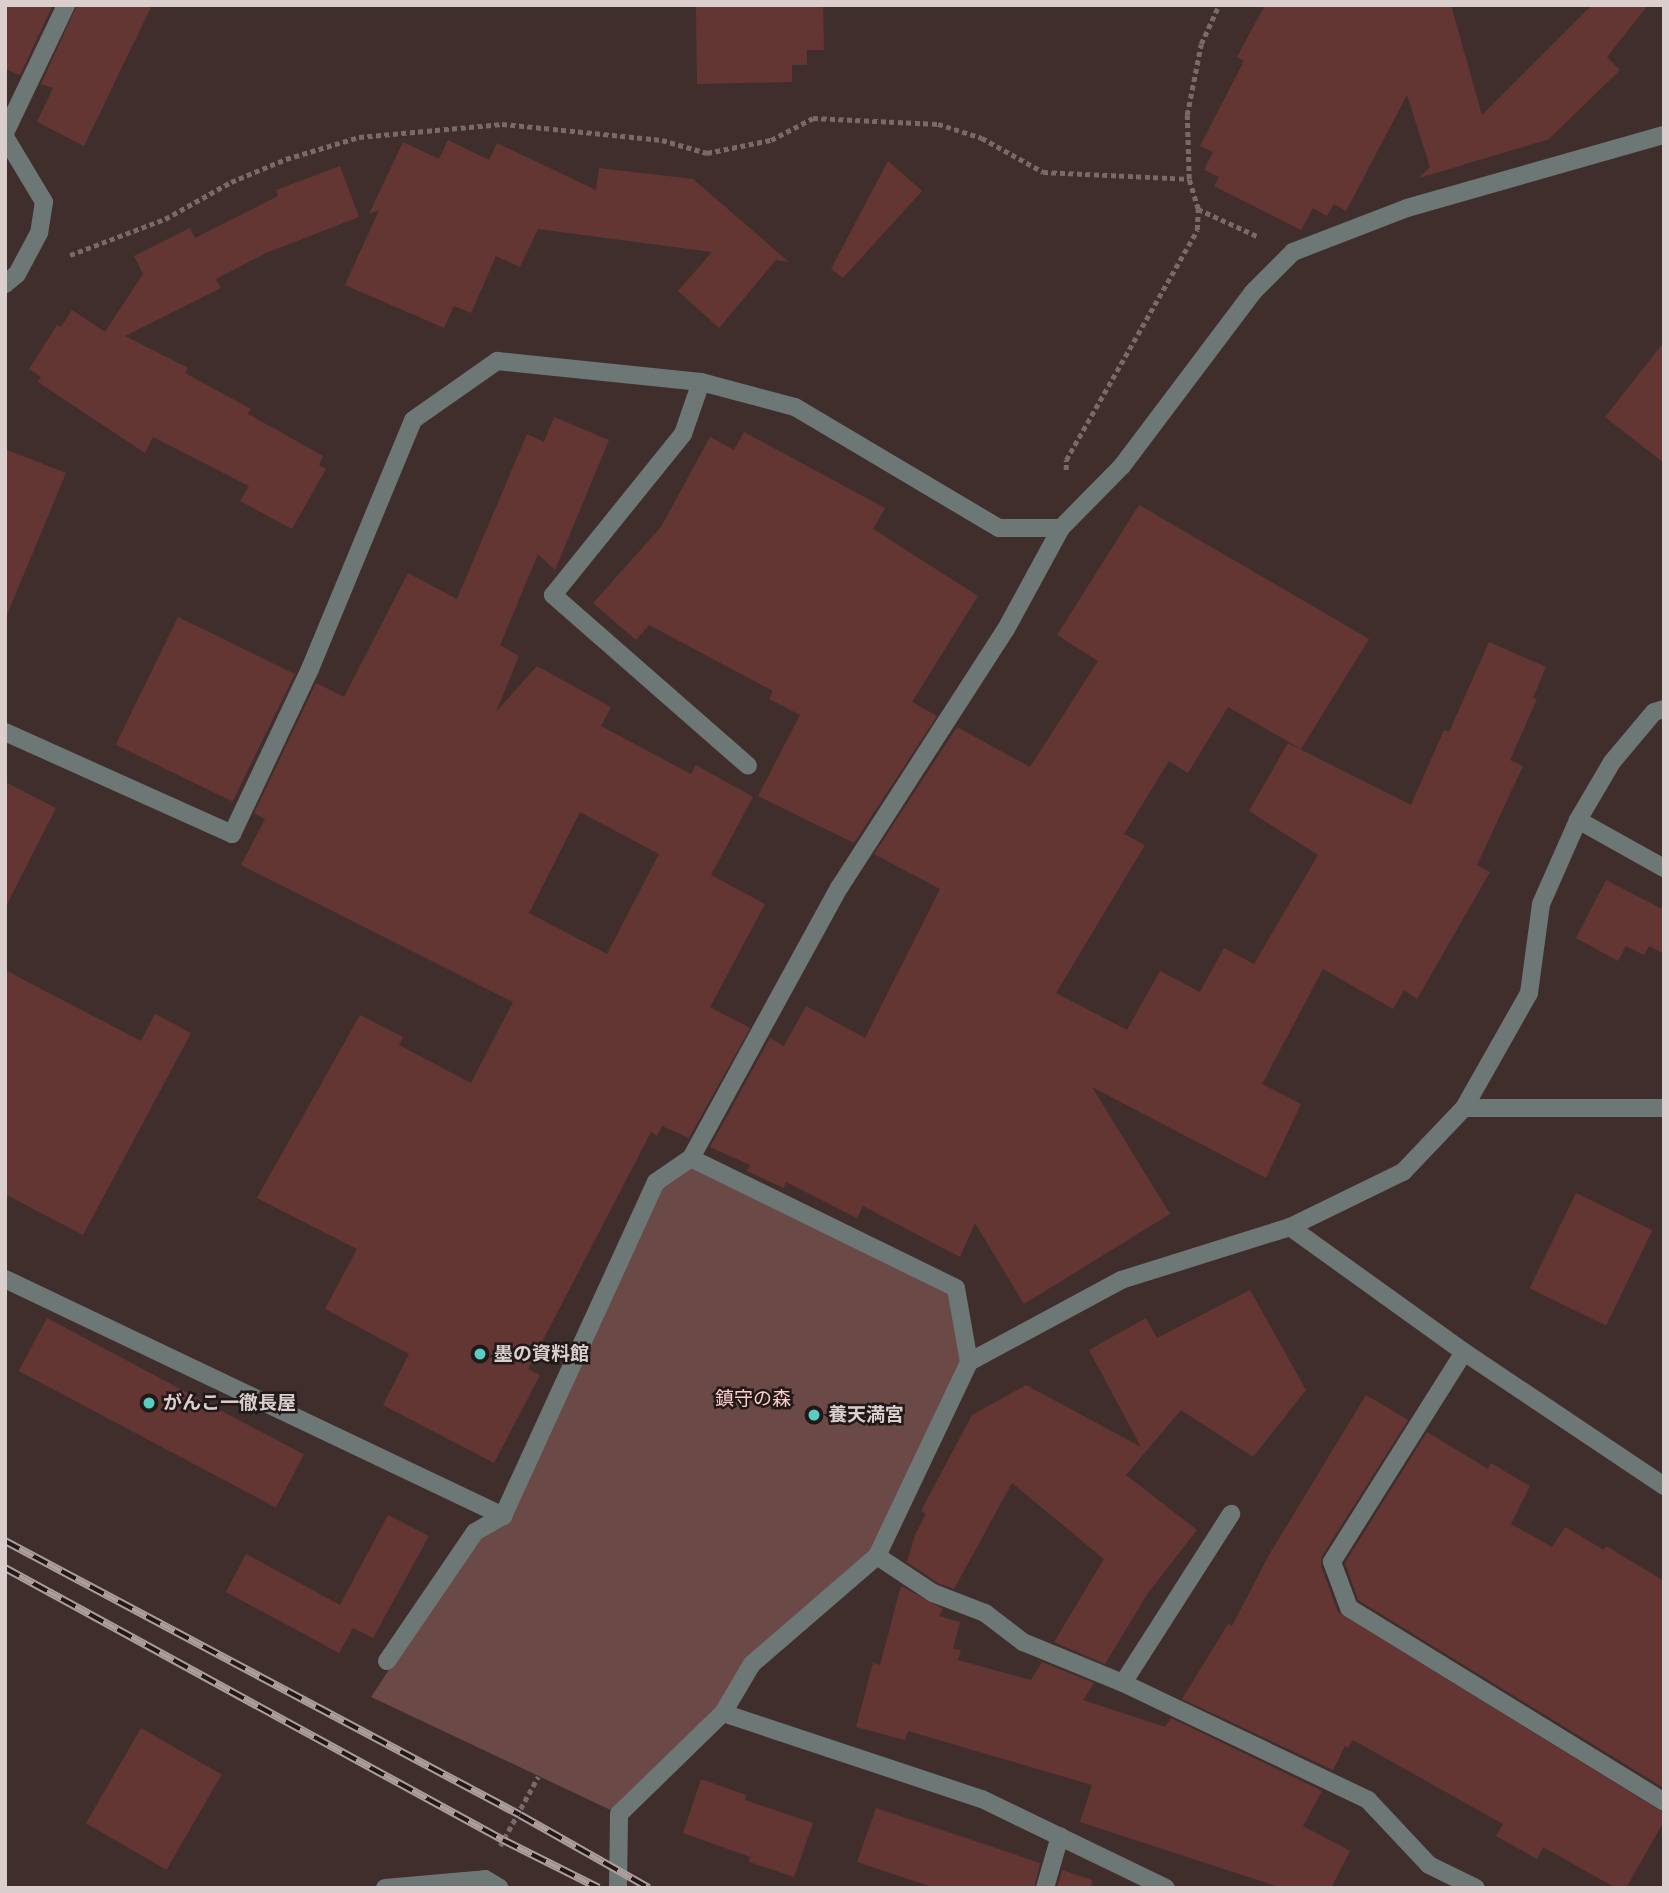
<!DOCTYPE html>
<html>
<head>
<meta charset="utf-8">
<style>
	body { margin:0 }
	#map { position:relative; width:1669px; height:1893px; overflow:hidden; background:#402e2d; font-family:Ubuntu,"Noto Sans JP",sans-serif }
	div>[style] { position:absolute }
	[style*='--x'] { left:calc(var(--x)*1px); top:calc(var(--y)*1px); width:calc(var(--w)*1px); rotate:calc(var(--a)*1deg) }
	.green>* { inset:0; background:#6a4947 }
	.building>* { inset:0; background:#633634; transform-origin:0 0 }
	.path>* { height:4.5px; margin-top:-2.25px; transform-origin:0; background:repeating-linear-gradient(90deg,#796a69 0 5px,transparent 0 8.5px) }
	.minor>* { height:18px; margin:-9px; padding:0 9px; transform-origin:9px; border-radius:9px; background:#6d7776 }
	.rail>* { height:8px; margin-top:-4px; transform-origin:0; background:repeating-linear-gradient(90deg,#211818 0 16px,#ac9e9d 0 32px); box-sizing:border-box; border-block:2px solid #ac9e9d }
	.dots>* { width:19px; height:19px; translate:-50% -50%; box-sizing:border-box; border:4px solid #211818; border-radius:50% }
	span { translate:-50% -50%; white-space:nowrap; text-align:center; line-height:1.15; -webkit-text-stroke:5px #211818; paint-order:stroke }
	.poi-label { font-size:19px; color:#dbcfce; font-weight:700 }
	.left { translate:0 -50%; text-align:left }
	.park-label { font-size:19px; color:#ffcdc9 }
	.frame { position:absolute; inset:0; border:7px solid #dbcfce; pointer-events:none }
</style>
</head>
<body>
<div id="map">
	<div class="green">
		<i style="clip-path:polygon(692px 1161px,953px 1290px,965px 1362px,874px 1553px,750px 1661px,719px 1713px,617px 1813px,371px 1697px,478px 1535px,506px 1516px,659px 1184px)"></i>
	</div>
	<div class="building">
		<i style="clip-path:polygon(5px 5px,53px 5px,20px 75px,5px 69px)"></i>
		<i style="clip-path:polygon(77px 5px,152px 5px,84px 146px,37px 122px,53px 88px,41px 84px)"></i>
		<i style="clip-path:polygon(823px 5px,824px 50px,807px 50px,807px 65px,792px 65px,792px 82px,697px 84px,696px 7px)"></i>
		<i style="clip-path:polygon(1265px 5px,1451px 5px,1482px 115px,1592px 5px,1648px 5px,1607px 57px,1620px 70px,1549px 139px,1419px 178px,1430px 167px,1407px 95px,1346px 211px,1334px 204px,1327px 216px,1313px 208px,1301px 230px,1214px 186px,1219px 177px,1204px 170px,1213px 152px,1200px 146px,1244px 61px,1237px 57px)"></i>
		<i style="clip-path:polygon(448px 140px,489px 160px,497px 143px,596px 190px,599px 168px,693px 179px,789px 262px,776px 260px,719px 328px,678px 291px,712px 252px,538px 229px,520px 267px,496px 256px,471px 313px,454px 306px,444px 328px,345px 285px,379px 210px,369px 214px,403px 142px,439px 159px)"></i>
		<i style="clip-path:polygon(888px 161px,922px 191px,843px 278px,831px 269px)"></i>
		<i style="clip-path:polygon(340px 166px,359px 217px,266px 253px,216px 279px,221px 288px,125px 336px,188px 368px,185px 373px,251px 409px,248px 414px,323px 456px,319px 465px,326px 469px,292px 529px,240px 501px,249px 486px,153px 437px,145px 453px,38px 382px,41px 377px,29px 369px,57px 325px,61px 327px,72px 310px,105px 332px,143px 274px,134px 256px,190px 228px,195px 238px,278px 196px,276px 190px)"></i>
		<i style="clip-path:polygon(1664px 342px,1664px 463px,1605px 417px)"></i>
		<i style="clip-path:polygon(evenodd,554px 417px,609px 440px,555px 570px,538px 554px,500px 645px,519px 656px,496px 712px,537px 666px,611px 707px,601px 726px,691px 774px,696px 765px,753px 797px,711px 875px,765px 904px,710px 1007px,750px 1028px,689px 1138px,662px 1126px,657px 1136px,651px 1132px,528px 1369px,540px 1375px,494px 1463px,383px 1405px,409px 1354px,325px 1309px,357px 1249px,257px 1198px,360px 1015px,403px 1037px,399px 1045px,471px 1083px,513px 1002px,241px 865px,265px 819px,254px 813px,316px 683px,344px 697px,408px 573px,457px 599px,527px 434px,544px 442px,554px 417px,580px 812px,659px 854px,607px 954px,529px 913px,580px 812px)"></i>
		<i style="clip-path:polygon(744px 432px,885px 508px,873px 529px,978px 596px,912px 702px,937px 716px,854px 843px,758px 796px,800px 715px,769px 699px,773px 691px,649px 625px,636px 640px,593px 603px,661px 527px,710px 437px,734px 450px)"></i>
		<i style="clip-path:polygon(5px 449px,66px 473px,6px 617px,5px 617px)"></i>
		<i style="clip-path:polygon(1139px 505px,1369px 639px,1301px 749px,1228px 707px,1188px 773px,1169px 761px,1124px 834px,1145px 845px,1056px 993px,1127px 1030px,1160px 971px,1200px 992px,1224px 948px,1254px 964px,1318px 855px,1249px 811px,1288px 743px,1411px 805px,1444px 730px,1449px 732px,1489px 642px,1546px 667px,1533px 698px,1537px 699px,1510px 760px,1523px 766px,1477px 865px,1490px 872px,1417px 999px,1404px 990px,1393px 1009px,1323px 969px,1262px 1084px,1301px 1104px,1266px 1178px,1092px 1087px,1170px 1214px,1024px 1304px,975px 1223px,960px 1257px,863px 1206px,857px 1218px,786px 1182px,784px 1188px,747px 1171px,750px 1165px,710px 1147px,770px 1038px,784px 1046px,806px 1006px,865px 1038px,940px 889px,874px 854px,957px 727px,1030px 767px,1098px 661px,1057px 635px)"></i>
		<i style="left:178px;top:617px;width:130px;height:142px;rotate:26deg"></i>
		<i style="clip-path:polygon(5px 782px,56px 808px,5px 908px)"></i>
		<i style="clip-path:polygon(1606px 880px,1664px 910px,1664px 954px,1649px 946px,1644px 955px,1626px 946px,1618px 961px,1576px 938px)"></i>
		<i style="clip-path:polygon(5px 970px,141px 1041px,155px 1014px,191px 1033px,83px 1235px,5px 1194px)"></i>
		<i style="left:1576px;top:1193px;width:85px;height:106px;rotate:26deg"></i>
		<i style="clip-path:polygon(1250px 1290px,1306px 1390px,1253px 1457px,1181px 1410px,1126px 1475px,1197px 1530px,1148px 1593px,1105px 1664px,1054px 1642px,1104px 1559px,1012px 1483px,954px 1589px,938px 1583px,907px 1562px,915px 1535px,926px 1514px,921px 1511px,972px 1415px,1026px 1385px,1141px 1447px,1089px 1350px,1146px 1318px,1157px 1338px)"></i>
		<i style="left:47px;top:1318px;width:291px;height:60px;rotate:28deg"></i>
		<i style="clip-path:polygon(1366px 1395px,1408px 1420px,1322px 1556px,1321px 1566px,1338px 1612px,1664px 1813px,1664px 1821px,1626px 1888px,1616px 1888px,1543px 1847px,1537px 1859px,1496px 1836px,1503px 1824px,1353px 1740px,1348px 1748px,1345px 1746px,1333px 1770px,1182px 1699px,1228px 1624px,1232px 1626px,1269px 1555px)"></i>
		<i style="clip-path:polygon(1427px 1432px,1488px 1469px,1491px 1463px,1530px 1486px,1511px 1524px,1552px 1547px,1565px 1527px,1604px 1550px,1606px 1546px,1664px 1581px,1664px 1788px,1358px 1600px,1345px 1563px)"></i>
		<i style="clip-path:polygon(388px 1515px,429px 1536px,373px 1638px,353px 1628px,339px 1653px,226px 1592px,246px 1554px,340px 1605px)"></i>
		<i style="clip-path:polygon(901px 1586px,943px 1609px,939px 1616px,960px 1622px,953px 1649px,961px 1650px,958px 1660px,1031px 1680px,1042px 1662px,1094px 1683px,1083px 1700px,1165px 1727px,1171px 1718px,1322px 1791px,1303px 1826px,1350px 1851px,1331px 1888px,1282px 1888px,1080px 1822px,1092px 1785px,908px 1731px,905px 1740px,856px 1727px,873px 1663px,880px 1665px)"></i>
		<i style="left:141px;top:1728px;width:93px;height:110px;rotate:30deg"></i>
		<i style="clip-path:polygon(701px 1779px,746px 1795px,745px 1800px,813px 1823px,794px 1877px,749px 1862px,750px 1857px,683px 1833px)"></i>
		<i style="clip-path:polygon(876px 1808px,1040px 1863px,1034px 1888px,935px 1888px,857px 1862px)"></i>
		<i style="clip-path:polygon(1062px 1870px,1092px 1880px,1091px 1888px,1057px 1888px)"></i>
	</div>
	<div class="path">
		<i style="--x:1198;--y:209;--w:65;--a:24.6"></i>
		<i style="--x:70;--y:255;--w:102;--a:-20.8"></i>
		<i style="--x:165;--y:219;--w:76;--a:-29.3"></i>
		<i style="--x:231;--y:182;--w:60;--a:-22.7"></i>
		<i style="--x:286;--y:159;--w:76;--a:-16.8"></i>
		<i style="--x:359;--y:137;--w:144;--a:-5.2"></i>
		<i style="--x:502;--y:124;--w:161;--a:5.7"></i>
		<i style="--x:662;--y:140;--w:47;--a:16.1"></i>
		<i style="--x:707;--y:153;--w:65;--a:-11.5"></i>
		<i style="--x:771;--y:140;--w:47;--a:-27.6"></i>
		<i style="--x:813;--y:118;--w:125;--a:2.7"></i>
		<i style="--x:938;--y:124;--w:46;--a:17.7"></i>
		<i style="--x:982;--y:138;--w:70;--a:29.1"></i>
		<i style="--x:1043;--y:172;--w:146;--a:2.7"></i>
		<i style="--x:1066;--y:470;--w:10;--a:-90"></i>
		<i style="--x:1066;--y:460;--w:265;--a:-60.3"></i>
		<i style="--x:1197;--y:230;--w:21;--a:-87"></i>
		<i style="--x:1198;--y:209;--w:31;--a:-107"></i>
		<i style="--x:1189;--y:179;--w:64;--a:-91.8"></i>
		<i style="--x:1187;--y:115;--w:72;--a:-78.8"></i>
		<i style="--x:1201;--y:44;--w:43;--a:-65.2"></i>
		<i style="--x:500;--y:1846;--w:79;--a:-61.2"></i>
	</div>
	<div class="minor">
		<i style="--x:5;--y:133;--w:142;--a:-64.5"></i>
		<i style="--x:5;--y:137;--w:76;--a:59"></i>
		<i style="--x:44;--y:202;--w:31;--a:99"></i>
		<i style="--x:39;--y:233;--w:47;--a:118.2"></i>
		<i style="--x:17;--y:274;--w:16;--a:140"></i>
		<i style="--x:701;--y:382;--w:55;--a:109.1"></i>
		<i style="--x:683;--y:434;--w:207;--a:128.9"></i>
		<i style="--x:553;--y:595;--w:259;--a:41.2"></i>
		<i style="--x:5;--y:732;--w:249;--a:24.2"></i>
		<i style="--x:232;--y:834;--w:183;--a:-64.7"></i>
		<i style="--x:310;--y:669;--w:269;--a:-67.5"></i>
		<i style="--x:413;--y:420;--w:103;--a:-35.1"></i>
		<i style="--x:497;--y:361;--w:205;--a:5.9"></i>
		<i style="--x:701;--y:382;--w:97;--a:14.9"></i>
		<i style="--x:795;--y:407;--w:237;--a:30.7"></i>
		<i style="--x:999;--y:528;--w:62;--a:0"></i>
		<i style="--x:1061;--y:528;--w:87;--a:-45.5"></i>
		<i style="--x:1122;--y:466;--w:218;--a:-53"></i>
		<i style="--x:1253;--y:292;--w:57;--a:-45"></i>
		<i style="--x:1293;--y:252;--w:122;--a:-21.1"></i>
		<i style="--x:1407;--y:208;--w:267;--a:-15.9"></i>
		<i style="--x:1578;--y:820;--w:98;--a:29.2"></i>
		<i style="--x:1464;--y:1108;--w:200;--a:0"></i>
		<i style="--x:1290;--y:1227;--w:214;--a:35.7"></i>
		<i style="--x:1464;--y:1352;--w:241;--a:33.8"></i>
		<i style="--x:5;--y:1279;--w:552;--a:25.45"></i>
		<i style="--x:1464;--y:1352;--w:248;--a:122.2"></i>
		<i style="--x:1332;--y:1562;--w:49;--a:69.7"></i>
		<i style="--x:1349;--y:1608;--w:370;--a:31.6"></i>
		<i style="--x:969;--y:1362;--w:173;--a:-28.3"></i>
		<i style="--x:1121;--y:1280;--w:177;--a:-17.4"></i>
		<i style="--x:1290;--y:1227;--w:126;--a:-26"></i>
		<i style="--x:1403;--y:1172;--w:88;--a:-46.4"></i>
		<i style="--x:1464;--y:1108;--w:132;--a:-60.5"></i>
		<i style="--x:1529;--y:993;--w:90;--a:-82.3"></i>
		<i style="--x:1541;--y:904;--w:92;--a:-66.2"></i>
		<i style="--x:1578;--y:820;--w:67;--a:-59.6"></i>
		<i style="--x:1612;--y:762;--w:65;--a:-50"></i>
		<i style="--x:1654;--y:712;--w:10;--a:-17"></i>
		<i style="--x:877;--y:1556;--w:67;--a:33.5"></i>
		<i style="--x:933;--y:1593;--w:56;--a:21"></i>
		<i style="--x:985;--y:1613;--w:48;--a:37.3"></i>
		<i style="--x:1023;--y:1642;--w:108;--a:22.3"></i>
		<i style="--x:1123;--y:1683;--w:272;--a:25.5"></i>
		<i style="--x:1368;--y:1800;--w:89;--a:46.8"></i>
		<i style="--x:1429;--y:1865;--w:52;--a:26.1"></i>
		<i style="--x:387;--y:1661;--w:156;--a:-55.7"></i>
		<i style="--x:475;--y:1532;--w:32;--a:-30"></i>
		<i style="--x:503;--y:1516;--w:367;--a:-65.4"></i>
		<i style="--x:656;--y:1182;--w:42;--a:-34.4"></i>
		<i style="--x:691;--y:1158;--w:308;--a:-61.3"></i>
		<i style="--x:839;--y:888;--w:308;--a:-57.2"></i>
		<i style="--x:1006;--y:629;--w:115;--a:-61.4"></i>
		<i style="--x:1123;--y:1683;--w:201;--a:-57.4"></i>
		<i style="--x:723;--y:1713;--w:273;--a:18.4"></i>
		<i style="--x:982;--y:1799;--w:204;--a:25.8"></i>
		<i style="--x:385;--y:1888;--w:100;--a:-5.1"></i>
		<i style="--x:485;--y:1879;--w:17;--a:31"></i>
		<i style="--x:618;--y:1888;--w:74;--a:-89.2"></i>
		<i style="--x:619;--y:1814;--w:145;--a:-44.2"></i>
		<i style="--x:723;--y:1713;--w:57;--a:-59.4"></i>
		<i style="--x:752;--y:1664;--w:165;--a:-40.8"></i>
		<i style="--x:877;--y:1556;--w:215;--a:-64.6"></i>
		<i style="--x:969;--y:1362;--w:75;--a:-100"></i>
		<i style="--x:956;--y:1288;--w:295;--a:-153.9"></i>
		<i style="--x:1045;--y:1888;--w:54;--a:-73.9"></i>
	</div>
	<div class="rail">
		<i style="--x:5;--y:1541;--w:583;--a:28.01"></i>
		<i style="--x:520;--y:1815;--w:148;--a:29.5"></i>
		<i style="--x:5;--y:1568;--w:567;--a:28.64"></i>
		<i style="--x:503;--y:1840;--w:107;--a:26.6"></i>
	</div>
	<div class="dots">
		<i style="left:480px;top:1354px;background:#56cec2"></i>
		<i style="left:149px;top:1403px;background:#56cec2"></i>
		<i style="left:814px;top:1415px;background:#56cec2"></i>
	</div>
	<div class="poi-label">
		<span class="left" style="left:494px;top:1354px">墨の資料館</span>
		<span class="left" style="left:163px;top:1403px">がんこ一徹長屋</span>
		<span class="left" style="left:828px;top:1415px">養天満宮</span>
	</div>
	<div class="park-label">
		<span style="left:753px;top:1399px">鎮守の森</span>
	</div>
	<div class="frame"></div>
</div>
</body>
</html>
